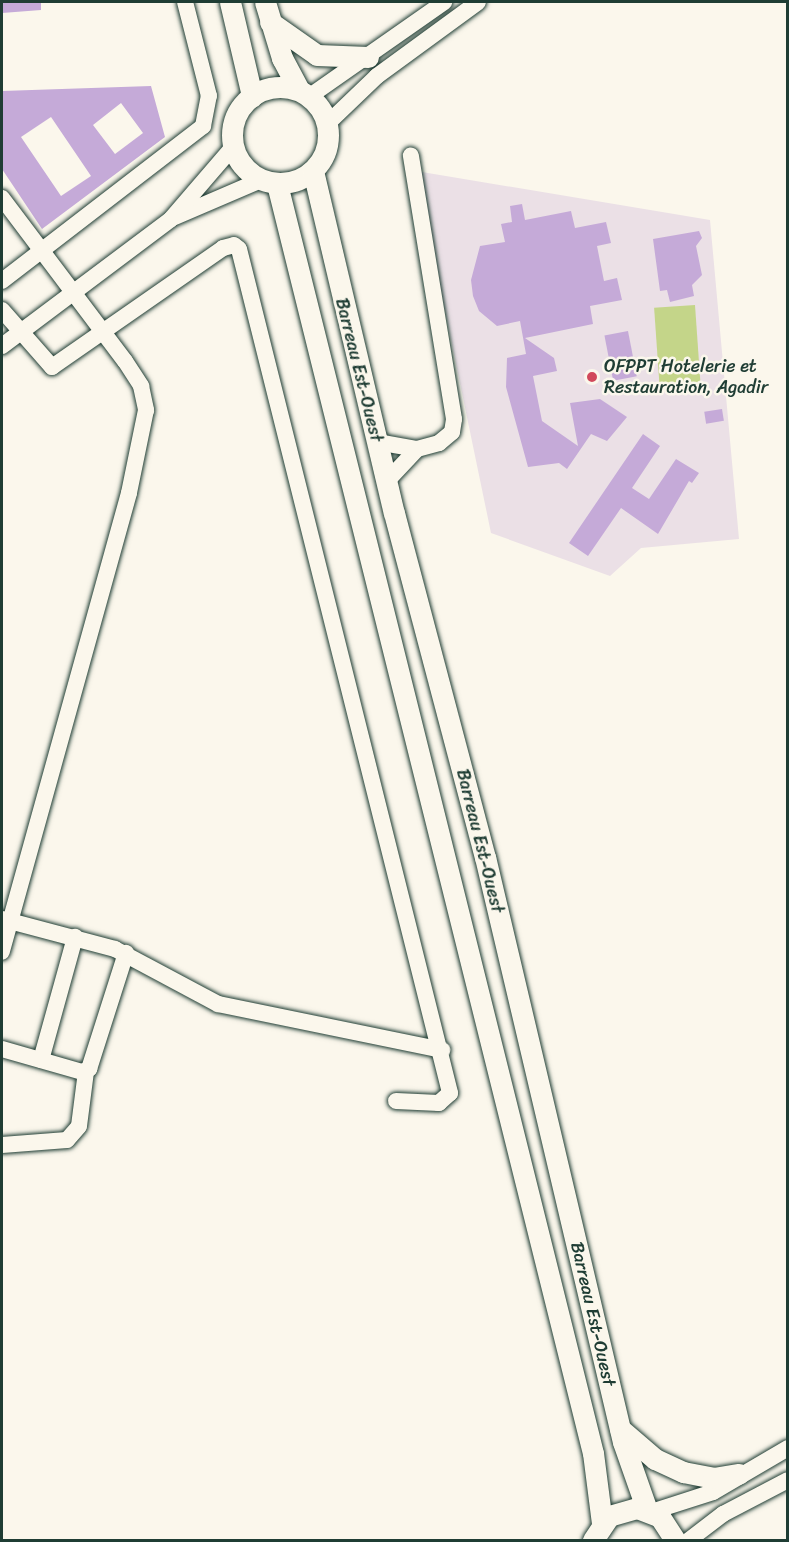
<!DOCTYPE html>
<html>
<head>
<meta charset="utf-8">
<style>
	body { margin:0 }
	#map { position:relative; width:789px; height:1542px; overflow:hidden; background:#fbf7ec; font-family:Sriracha,sans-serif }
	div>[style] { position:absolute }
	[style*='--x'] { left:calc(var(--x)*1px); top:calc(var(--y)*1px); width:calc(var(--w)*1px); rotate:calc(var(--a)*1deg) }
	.built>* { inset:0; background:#ebe0e6 }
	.green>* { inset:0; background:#c4d589; transform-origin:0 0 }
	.building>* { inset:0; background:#c5aad8; transform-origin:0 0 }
	.roads { filter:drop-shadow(0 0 2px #1f3d34) drop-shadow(0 0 2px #1f3d34) }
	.minor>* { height:16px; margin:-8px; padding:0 8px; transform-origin:8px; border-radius:8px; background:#fbf7ec }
	.major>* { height:21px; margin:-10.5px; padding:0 10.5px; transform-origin:10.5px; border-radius:10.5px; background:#fbf7ec }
	.major>.ring { margin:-10.5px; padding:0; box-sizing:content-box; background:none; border:21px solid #fbf7ec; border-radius:50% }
	.dots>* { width:16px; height:16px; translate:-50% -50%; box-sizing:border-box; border:3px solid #fbf7ec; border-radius:50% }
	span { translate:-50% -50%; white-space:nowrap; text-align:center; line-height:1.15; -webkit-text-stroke:5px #fbf7ec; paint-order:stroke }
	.poi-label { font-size:18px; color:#1f3d34 }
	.left { translate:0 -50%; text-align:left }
	.street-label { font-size:18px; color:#1f3d34 }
	.frame { position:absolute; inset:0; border:3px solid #1f3d34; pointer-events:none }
</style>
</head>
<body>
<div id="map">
	<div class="built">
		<i style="clip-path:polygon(416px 171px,710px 220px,739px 539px,641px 548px,610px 576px,491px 533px)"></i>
	</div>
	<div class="green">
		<i style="left:695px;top:305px;width:82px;height:41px;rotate:86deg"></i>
	</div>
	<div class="building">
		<i style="clip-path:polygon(2px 2px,41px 2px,41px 10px,2px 13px)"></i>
		<i style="clip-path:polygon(evenodd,151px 86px,165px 137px,42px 229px,2px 169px,2px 91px,151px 86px,121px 103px,143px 133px,115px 154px,93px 125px,121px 103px,151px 86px,51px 117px,91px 176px,61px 196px,21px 137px,51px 117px)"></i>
		<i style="clip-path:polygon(522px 204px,525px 220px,571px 211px,575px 228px,606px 222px,611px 243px,597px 246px,604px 281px,617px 278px,622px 300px,590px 306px,593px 324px,525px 338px,554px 358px,557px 371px,533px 376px,542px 421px,578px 446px,570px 403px,600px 399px,627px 417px,607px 441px,591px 434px,567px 469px,559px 463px,528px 467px,506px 387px,507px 358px,526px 354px,520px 321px,497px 326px,479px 311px,473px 296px,471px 280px,480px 246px,505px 242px,501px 224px,512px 222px,510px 206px)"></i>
		<i style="clip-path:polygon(699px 231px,702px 238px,696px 246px,702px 275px,692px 285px,694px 296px,670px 302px,667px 290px,660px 291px,653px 239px)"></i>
		<i style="left:628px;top:331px;width:46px;height:24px;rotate:79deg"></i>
		<i style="left:722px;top:409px;width:12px;height:18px;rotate:81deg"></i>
		<i style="clip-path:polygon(643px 434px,660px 446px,632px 488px,649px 499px,676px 459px,699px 473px,692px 483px,689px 481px,658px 534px,621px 508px,588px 556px,569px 543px)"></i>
	</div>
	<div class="roads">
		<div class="minor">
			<i style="--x:310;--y:96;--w:164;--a:-35"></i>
			<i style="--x:327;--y:124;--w:69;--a:-43.8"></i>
			<i style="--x:377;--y:76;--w:125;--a:-36.2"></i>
			<i style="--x:2;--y:198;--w:204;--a:53"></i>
			<i style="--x:125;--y:361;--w:30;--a:57"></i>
			<i style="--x:141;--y:386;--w:25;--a:78"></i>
			<i style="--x:146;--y:410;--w:85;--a:101.6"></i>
			<i style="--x:129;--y:493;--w:476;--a:105.5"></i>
			<i style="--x:175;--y:217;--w:94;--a:-23.3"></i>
			<i style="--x:2;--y:281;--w:254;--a:-37.6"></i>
			<i style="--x:203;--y:126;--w:31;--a:-79"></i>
			<i style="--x:209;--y:96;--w:97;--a:-104.3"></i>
			<i style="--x:2;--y:310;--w:76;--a:48.7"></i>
			<i style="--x:52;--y:367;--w:208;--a:-34.8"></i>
			<i style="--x:223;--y:248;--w:11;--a:-15"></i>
			<i style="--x:234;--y:245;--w:6;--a:39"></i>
			<i style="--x:239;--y:249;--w:870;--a:75.96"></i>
			<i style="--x:450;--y:1093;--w:15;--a:138"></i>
			<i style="--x:439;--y:1103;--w:43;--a:-177.3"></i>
			<i style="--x:2;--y:346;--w:211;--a:-36.9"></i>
			<i style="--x:171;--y:219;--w:95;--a:-49.3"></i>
			<i style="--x:377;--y:442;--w:41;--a:9.9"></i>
			<i style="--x:417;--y:449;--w:23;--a:-15"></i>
			<i style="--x:439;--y:443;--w:17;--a:-40"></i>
			<i style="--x:452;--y:432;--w:13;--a:-81"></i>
			<i style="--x:454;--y:419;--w:267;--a:-99.3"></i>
			<i style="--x:387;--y:481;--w:44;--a:-46.8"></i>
			<i style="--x:2;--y:919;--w:117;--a:14.9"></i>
			<i style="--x:115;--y:949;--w:117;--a:28.1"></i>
			<i style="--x:218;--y:1004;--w:229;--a:11.6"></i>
			<i style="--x:2;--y:1049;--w:83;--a:16"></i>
			<i style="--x:82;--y:1072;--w:8;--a:-23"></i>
			<i style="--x:89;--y:1069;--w:122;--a:-72.3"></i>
			<i style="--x:41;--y:1060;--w:128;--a:-74.5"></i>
			<i style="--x:2;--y:1145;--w:65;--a:-4.4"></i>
			<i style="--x:67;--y:1140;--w:18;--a:-49"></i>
			<i style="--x:79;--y:1126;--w:55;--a:-82.7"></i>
			<i style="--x:651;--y:1512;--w:65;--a:-17.9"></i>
			<i style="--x:713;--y:1492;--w:87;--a:-30.4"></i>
			<i style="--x:689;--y:1540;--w:43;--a:-37.4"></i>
			<i style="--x:723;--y:1514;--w:73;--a:-27.6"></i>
		</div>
		<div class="major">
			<i style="--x:230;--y:2;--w:97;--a:76.8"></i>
			<i style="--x:265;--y:2;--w:59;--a:73.1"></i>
			<i style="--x:282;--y:58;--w:36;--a:62"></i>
			<i style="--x:270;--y:22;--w:57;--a:35.1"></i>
			<i style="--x:317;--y:55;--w:51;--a:2.2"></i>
			<i class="ring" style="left:232px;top:87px;width:75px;height:75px"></i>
			<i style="--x:313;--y:171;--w:351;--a:76.7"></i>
			<i style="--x:394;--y:513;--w:356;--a:75.2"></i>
			<i style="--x:485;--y:857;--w:601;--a:76.73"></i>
			<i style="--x:623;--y:1442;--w:72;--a:70.6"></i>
			<i style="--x:277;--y:184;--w:1308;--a:76.02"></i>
			<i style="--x:593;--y:1453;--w:71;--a:82.7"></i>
			<i style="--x:620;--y:1429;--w:46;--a:40.6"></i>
			<i style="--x:655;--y:1459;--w:31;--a:25"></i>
			<i style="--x:683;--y:1472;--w:31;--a:11"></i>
			<i style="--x:713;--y:1478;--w:26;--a:-9"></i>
			<i style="--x:593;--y:1540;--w:29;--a:-56"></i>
			<i style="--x:609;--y:1516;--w:29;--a:-16"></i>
			<i style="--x:637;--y:1508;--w:25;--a:21"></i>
			<i style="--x:660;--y:1517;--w:27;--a:57"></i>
		</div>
	</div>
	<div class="dots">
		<i style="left:592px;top:377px;background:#d1495b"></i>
	</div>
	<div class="poi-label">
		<span class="left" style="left:604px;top:377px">OFPPT Hotelerie et<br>Restauration, Agadir</span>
	</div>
	<div class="street-label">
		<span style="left:359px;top:370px;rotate:76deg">Barreau Est-Ouest</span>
		<span style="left:480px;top:841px;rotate:76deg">Barreau Est-Ouest</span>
		<span style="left:593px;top:1314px;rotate:77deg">Barreau Est-Ouest</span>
	</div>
	<div class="frame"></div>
</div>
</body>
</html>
